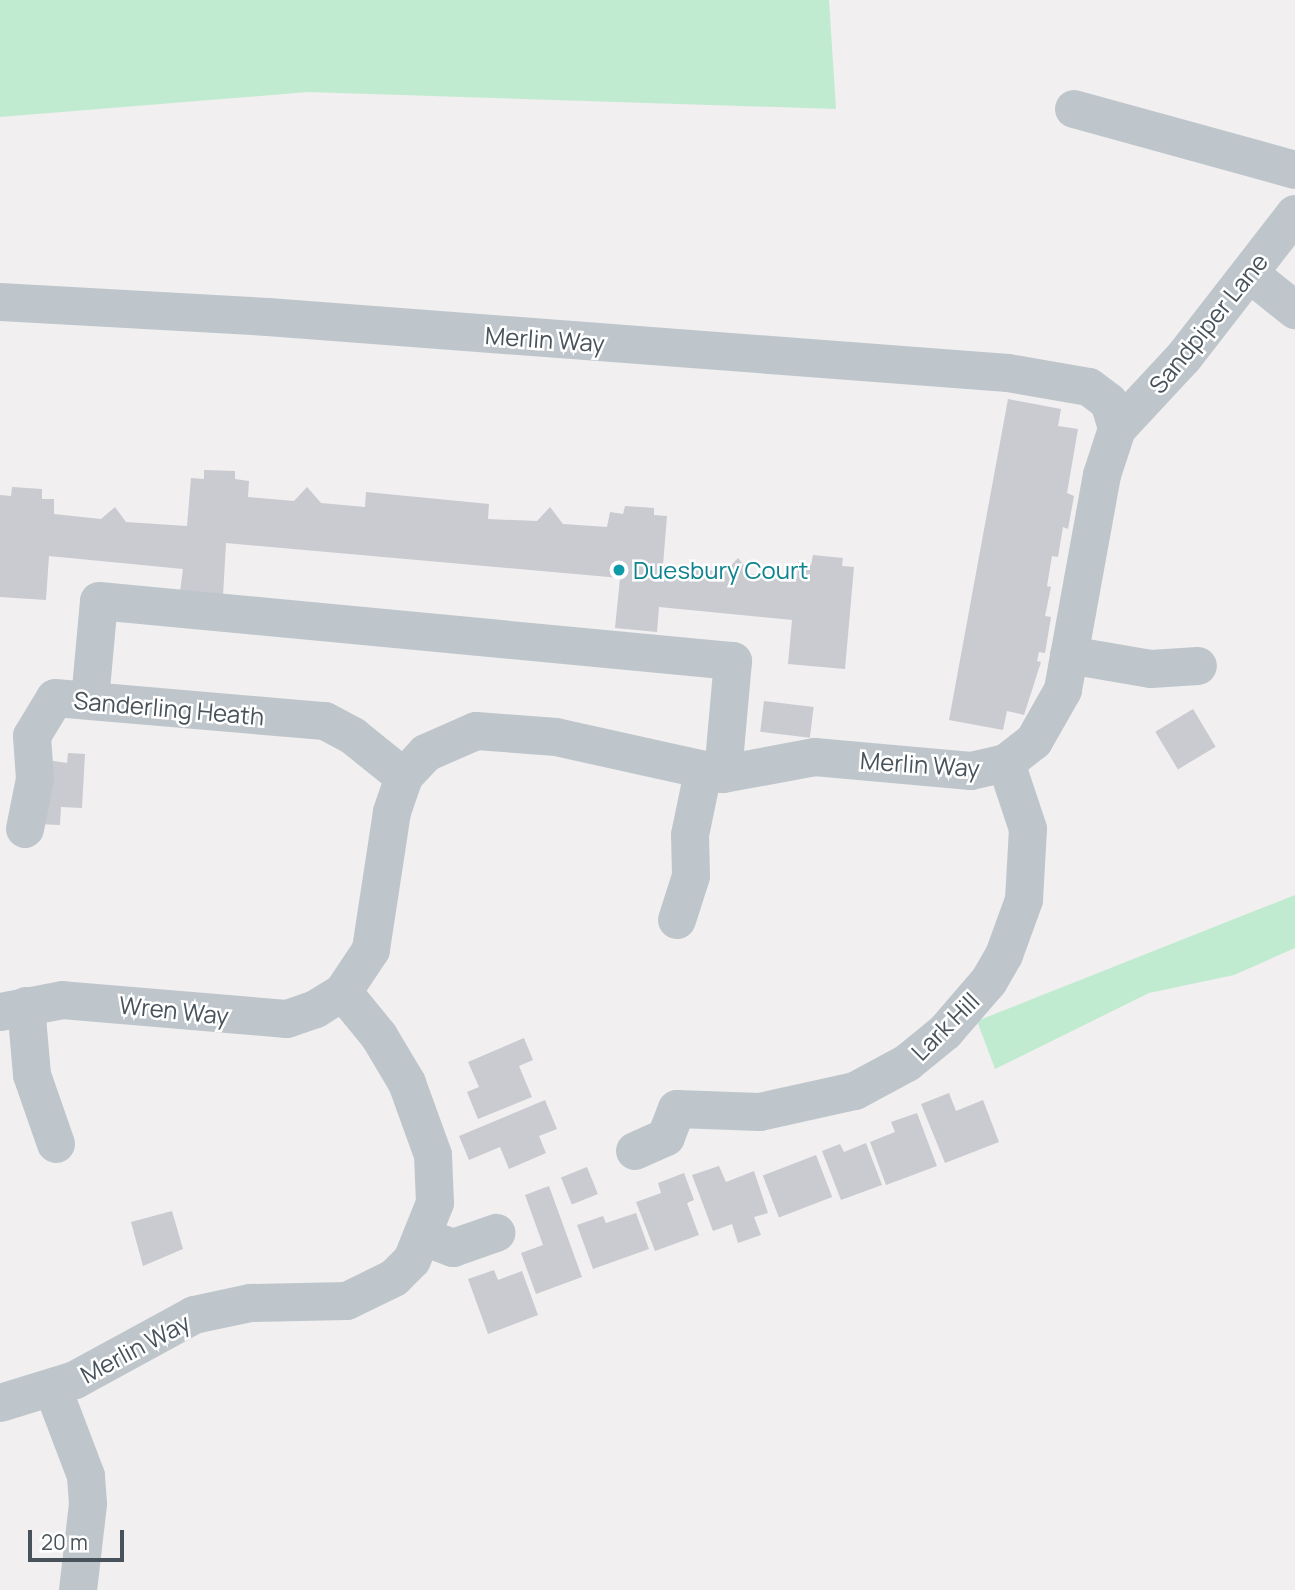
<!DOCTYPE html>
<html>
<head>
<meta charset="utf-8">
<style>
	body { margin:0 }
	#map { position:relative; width:1295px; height:1590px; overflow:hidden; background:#f1efef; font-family:Manrope,sans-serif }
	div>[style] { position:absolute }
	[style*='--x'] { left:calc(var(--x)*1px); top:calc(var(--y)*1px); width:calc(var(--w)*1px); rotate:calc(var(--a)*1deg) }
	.green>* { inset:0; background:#c0ebd0 }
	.building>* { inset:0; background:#c9cbd1; transform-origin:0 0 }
	.minor>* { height:38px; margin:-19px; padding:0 19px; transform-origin:19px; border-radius:19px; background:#bec6cc }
	.dots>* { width:19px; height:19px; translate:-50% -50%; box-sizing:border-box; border:4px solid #fff; border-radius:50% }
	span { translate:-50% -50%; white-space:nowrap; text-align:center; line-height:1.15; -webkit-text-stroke:5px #fff; paint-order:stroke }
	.street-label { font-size:24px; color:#48525a }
	.culture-label { font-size:24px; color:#0d838f }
	.left { translate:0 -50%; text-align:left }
	.scale { position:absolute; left:28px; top:1530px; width:96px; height:32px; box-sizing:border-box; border:4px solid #48525a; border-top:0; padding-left:9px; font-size:21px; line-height:24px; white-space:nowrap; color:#48525a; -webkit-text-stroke:5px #fff; paint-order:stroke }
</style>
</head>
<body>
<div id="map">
	<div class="green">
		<i style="clip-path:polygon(0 0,829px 0,836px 109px,308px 92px,0 117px)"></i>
		<i style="clip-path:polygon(1295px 895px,1295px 948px,1234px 975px,1149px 993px,995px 1069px,977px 1021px)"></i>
	</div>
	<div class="building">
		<i style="clip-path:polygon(1008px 399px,1061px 409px,1058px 426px,1078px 429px,1067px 493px,1074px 496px,1068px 529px,1063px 527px,1058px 557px,1052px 556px,1047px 586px,1051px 587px,1045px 616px,1051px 617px,1045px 653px,1039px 652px,1037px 661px,1041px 662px,1024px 715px,1007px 711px,1003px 730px,949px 720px)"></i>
		<i style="clip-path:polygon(204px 470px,235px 471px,235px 479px,249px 481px,248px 497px,294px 501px,307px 487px,321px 503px,365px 507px,366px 492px,489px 504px,488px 519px,537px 521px,550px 507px,563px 524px,607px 527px,610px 512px,623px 514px,625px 506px,654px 508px,654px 515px,667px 516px,663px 565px,725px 572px,738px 558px,751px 574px,797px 579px,798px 562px,811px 565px,813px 555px,843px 558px,842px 566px,854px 567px,845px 669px,788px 664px,792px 620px,659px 607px,657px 632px,615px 628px,620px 578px,226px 543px,223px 596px,180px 592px,183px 569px,49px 556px,46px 600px,0 597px,0 495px,11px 496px,12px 487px,42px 489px,42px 499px,54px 499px,54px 514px,101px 519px,115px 507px,126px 522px,187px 526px,191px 478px,204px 479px)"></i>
		<i style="left:764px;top:701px;width:50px;height:31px;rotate:7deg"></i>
		<i style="left:1193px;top:709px;width:44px;height:44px;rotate:59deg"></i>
		<i style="clip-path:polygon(68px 753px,85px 754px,82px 808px,61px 807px,60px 825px,37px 824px,41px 759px,67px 763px)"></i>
		<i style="clip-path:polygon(524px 1038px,533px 1060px,519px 1066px,532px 1097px,478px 1119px,467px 1092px,479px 1087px,468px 1062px)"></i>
		<i style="clip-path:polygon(949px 1093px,956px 1111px,983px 1100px,999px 1142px,945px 1163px,921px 1104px)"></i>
		<i style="clip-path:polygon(545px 1100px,557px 1129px,539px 1136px,546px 1153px,509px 1169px,500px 1147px,469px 1160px,459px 1136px)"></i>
		<i style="clip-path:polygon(917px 1113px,937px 1166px,886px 1185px,870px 1142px,895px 1132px,891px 1122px)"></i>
		<i style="clip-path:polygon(866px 1143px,882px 1185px,841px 1200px,822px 1151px,840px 1144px,844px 1152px)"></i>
		<i style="left:816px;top:1155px;width:45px;height:57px;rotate:69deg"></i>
		<i style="clip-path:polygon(719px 1166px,726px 1182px,754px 1171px,768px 1213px,754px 1217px,761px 1235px,738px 1243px,732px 1224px,713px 1231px,692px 1175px)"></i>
		<i style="left:587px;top:1167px;width:29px;height:28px;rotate:68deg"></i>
		<i style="clip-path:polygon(684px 1173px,694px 1200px,687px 1203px,699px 1235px,655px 1251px,636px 1202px,661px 1193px,658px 1183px)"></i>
		<i style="clip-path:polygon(549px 1186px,582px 1277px,536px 1294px,521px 1253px,543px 1245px,525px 1195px)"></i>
		<i style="clip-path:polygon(172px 1211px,183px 1249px,143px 1266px,131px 1222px)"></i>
		<i style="clip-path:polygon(636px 1213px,649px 1249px,593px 1269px,577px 1225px,603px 1216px,606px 1223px)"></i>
		<i style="clip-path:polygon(494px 1270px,498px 1280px,522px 1271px,538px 1315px,488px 1334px,468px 1279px)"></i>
	</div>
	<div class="minor">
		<i style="--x:1074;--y:109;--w:229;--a:15.4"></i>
		<i style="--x:1250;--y:274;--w:58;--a:38.7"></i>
		<i style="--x:0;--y:302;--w:268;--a:3.2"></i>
		<i style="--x:268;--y:317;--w:742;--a:4.33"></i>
		<i style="--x:1008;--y:373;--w:82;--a:9.8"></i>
		<i style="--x:1089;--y:387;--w:25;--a:37"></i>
		<i style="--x:1109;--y:402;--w:28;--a:73"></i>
		<i style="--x:1117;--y:429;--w:48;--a:108.1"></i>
		<i style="--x:1102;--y:475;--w:219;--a:100.3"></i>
		<i style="--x:1063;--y:690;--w:59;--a:119.6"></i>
		<i style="--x:1034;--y:741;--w:36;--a:142"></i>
		<i style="--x:1006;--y:763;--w:36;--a:167"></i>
		<i style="--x:971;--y:771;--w:157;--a:-174.9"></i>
		<i style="--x:815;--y:757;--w:94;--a:169.5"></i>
		<i style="--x:723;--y:774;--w:171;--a:-167.5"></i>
		<i style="--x:556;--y:737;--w:80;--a:-175.7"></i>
		<i style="--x:476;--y:731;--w:55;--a:156.3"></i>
		<i style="--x:426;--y:753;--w:33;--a:133"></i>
		<i style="--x:404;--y:777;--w:37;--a:109"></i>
		<i style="--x:392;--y:812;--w:140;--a:98.7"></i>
		<i style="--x:371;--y:950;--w:50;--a:123.7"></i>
		<i style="--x:343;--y:992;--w:32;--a:148"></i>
		<i style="--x:316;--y:1009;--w:31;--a:161"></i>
		<i style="--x:287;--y:1019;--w:225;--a:-175.2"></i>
		<i style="--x:63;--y:1000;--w:64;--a:169.2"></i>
		<i style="--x:1117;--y:429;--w:98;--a:-47.1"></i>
		<i style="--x:1184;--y:357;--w:181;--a:-52.2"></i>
		<i style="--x:1069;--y:655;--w:83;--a:9.7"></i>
		<i style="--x:1151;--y:669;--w:47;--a:-3.7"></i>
		<i style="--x:90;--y:700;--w:99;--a:-84.8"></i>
		<i style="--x:99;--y:601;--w:637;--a:5.41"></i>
		<i style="--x:733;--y:661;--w:113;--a:95.1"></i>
		<i style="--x:25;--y:829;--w:51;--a:-78.7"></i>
		<i style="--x:35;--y:779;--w:43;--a:-94"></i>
		<i style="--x:32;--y:736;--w:44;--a:-58.8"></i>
		<i style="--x:55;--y:698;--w:271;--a:4.9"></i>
		<i style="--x:325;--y:721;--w:32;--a:28"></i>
		<i style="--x:353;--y:736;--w:65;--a:38.8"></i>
		<i style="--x:677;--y:920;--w:46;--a:-72.3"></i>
		<i style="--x:691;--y:876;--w:41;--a:-91.4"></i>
		<i style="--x:690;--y:835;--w:64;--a:-78.3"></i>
		<i style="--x:26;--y:1006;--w:69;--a:85"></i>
		<i style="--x:32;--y:1075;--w:73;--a:70.8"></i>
		<i style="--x:635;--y:1151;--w:34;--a:-24"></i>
		<i style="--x:666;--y:1137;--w:30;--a:-69"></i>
		<i style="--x:677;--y:1109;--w:83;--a:2.1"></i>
		<i style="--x:760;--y:1112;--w:97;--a:-12.5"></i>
		<i style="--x:855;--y:1091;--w:59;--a:-28.3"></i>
		<i style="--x:907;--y:1063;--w:49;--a:-39.2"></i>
		<i style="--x:945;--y:1032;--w:67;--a:-49.2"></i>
		<i style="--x:989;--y:981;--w:30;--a:-60"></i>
		<i style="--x:1004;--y:955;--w:59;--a:-70"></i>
		<i style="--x:1024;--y:900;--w:71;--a:-86.8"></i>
		<i style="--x:1028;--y:829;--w:70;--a:-108.4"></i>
		<i style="--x:424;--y:1237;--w:31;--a:21"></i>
		<i style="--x:453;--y:1248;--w:46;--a:-19.2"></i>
		<i style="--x:53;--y:1389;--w:93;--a:69.2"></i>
		<i style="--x:86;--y:1476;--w:28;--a:86"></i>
		<i style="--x:88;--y:1504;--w:87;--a:96.6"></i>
		<i style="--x:0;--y:1403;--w:78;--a:-17"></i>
		<i style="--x:75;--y:1380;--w:136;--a:-28.6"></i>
		<i style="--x:194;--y:1315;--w:57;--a:-12.1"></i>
		<i style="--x:250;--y:1303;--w:97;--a:-1.2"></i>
		<i style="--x:347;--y:1301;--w:52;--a:-26.1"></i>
		<i style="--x:394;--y:1278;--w:25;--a:-45"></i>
		<i style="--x:412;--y:1260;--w:61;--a:-68"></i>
		<i style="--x:435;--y:1203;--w:48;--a:-92.4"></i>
		<i style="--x:433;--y:1155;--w:77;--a:-109.9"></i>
		<i style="--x:407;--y:1083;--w:55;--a:-120.8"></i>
		<i style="--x:379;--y:1036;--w:57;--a:-129.3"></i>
	</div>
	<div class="dots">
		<i style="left:619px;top:570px;background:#0f9aa8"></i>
	</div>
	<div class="street-label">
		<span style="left:1208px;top:323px;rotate:-51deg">Sandpiper Lane</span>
		<span style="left:545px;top:339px;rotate:4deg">Merlin Way</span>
		<span style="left:169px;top:708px;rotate:5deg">Sanderling Heath</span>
		<span style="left:920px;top:764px;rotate:4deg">Merlin Way</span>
		<span style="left:174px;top:1010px;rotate:6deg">Wren Way</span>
		<span style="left:945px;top:1026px;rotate:-45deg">Lark Hill</span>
		<span style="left:135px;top:1348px;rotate:-28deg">Merlin Way</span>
	</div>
	<div class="culture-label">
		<span class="left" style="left:633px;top:570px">Duesbury Court</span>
	</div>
	<div class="scale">20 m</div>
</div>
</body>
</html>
